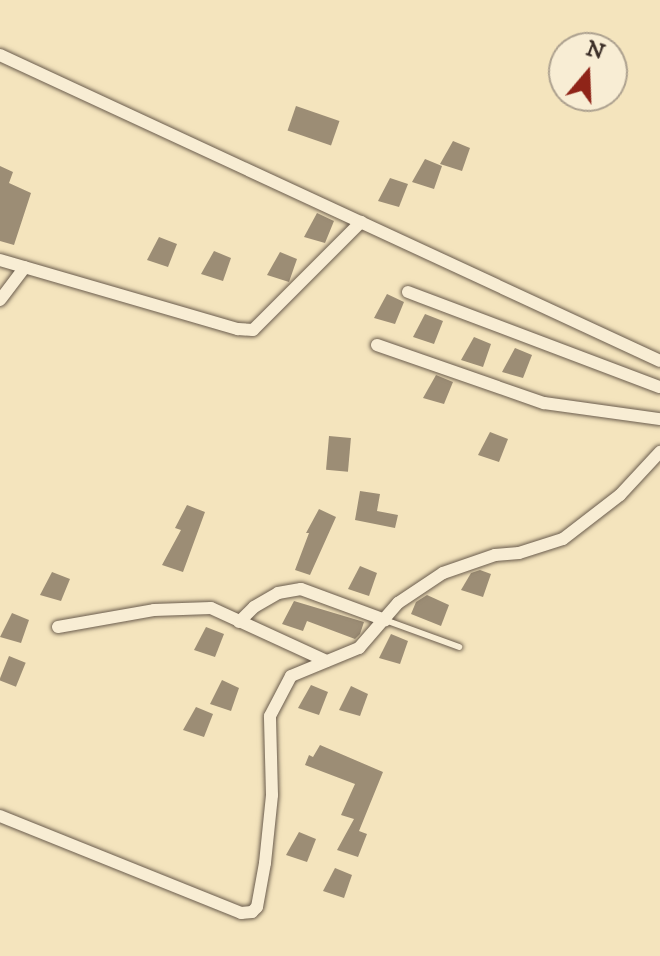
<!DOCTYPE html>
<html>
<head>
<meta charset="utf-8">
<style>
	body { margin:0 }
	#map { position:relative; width:660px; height:956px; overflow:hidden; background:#f4e4bd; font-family:"IM FELL DW Pica",serif }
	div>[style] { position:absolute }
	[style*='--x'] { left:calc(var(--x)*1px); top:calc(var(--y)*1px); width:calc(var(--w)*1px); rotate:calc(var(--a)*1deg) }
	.building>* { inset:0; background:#9c8d75; transform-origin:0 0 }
	.roads { filter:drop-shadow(0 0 2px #6a5c4d) drop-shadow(0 0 2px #6a5c4d) }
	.service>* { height:6px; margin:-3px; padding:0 3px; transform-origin:3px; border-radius:3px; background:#f8edd4 }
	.minor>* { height:12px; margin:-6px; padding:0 6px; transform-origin:6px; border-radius:6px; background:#f8edd4 }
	span { translate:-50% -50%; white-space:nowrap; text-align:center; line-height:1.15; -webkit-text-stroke:7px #f8edd4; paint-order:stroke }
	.north { position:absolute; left:548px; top:32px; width:80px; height:80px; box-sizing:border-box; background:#f8edd4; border:2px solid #ada18f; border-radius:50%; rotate:19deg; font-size:22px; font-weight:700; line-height:32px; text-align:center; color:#3c2f28 }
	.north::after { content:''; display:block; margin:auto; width:28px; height:36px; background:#8f2418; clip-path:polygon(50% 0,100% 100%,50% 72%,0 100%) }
</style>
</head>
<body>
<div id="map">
	<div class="building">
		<i style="left:296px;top:106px;width:46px;height:26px;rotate:19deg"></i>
		<i style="clip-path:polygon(453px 141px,470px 148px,462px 171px,440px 164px)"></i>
		<i style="clip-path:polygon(425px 159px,442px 166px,434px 189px,412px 182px)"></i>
		<i style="clip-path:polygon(0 166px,13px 172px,9px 183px,31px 193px,14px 245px,0 241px)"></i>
		<i style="clip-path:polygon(390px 178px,408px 184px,399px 207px,378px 201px)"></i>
		<i style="clip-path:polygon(317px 213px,334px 221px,325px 243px,304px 237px)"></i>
		<i style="clip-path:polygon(159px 237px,177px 244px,168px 267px,147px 260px)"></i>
		<i style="clip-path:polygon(214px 251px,231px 258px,223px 281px,201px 274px)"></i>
		<i style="clip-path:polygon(280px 252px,297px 259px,289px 282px,267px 275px)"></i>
		<i style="clip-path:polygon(387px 294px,404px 302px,395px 324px,374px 318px)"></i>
		<i style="clip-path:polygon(425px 314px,443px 321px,434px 344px,413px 337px)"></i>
		<i style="clip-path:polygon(474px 337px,491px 344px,483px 367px,461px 360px)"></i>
		<i style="clip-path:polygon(515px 348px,532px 355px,523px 378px,502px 372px)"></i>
		<i style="clip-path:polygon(436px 375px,453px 382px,444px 404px,423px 398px)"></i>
		<i style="clip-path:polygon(490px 432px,508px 439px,499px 462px,478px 455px)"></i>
		<i style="left:329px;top:436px;width:22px;height:34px;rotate:5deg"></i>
		<i style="clip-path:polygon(360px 491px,380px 494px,377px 511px,398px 515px,395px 528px,355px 520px)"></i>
		<i style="clip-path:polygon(187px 505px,205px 512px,183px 572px,162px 565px,181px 530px,175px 528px)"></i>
		<i style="clip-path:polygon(319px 509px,336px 517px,310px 575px,295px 570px,309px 533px,306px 533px)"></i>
		<i style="clip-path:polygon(360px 566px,377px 573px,369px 596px,348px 589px)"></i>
		<i style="clip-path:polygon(480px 570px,491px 574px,483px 597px,461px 590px,471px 573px)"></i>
		<i style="clip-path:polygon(52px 572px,70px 579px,61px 601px,40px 595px)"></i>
		<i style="clip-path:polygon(427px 595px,449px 605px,441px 626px,411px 614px,416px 602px)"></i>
		<i style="clip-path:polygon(294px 601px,364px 622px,360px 634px,355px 639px,307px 621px,303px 631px,282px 624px)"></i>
		<i style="clip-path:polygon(12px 613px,29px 620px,21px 643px,0 637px)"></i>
		<i style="clip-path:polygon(206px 627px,224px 634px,215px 657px,194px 650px)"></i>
		<i style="clip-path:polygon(391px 634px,408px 641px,400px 664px,379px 658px)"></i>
		<i style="left:9px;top:656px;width:18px;height:26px;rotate:22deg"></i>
		<i style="clip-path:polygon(222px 680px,239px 688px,231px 711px,210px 704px)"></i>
		<i style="clip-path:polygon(311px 685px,328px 692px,319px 715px,298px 708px)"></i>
		<i style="clip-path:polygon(351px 686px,368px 694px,360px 716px,339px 710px)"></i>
		<i style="clip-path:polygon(196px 707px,213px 714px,204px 737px,183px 730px)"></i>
		<i style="clip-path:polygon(320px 745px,383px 772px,359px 831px,367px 834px,358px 857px,337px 850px,354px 819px,341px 815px,355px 784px,305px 765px,309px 755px,313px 757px)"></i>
		<i style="clip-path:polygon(299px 832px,316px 839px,307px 862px,286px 855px)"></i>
		<i style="clip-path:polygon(335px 868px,352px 875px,344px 898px,323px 891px)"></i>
	</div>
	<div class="roads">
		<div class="service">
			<i style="--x:385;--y:620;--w:79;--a:20"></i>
		</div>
		<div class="minor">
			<i style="--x:0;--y:55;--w:727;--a:24.87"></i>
			<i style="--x:0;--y:260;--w:248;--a:16.2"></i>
			<i style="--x:238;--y:329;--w:15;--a:4"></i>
			<i style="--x:253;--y:330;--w:153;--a:-45"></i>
			<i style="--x:408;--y:292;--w:269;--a:20.7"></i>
			<i style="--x:0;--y:300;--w:41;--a:-52.9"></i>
			<i style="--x:377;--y:345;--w:177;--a:19.2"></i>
			<i style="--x:544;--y:403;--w:117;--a:7.9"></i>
			<i style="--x:239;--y:622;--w:21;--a:-45"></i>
			<i style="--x:254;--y:607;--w:28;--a:-30"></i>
			<i style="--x:278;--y:593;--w:23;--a:-10"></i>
			<i style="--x:301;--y:589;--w:90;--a:20.3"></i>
			<i style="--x:58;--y:627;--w:97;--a:-10"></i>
			<i style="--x:154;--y:610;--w:57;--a:-2"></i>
			<i style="--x:211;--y:608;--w:127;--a:24.7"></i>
			<i style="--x:0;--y:816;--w:260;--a:21.9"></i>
			<i style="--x:241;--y:913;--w:11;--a:-5"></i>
			<i style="--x:252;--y:912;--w:7;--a:-45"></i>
			<i style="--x:257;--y:907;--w:45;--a:-79.7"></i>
			<i style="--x:265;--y:863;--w:68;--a:-84.1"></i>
			<i style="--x:272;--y:795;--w:79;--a:-91.5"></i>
			<i style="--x:270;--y:716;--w:45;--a:-62.3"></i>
			<i style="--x:291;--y:676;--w:74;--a:-22.4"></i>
			<i style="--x:359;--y:648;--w:60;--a:-49.1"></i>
			<i style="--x:398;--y:603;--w:54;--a:-33.7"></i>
			<i style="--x:443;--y:573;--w:55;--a:-19.1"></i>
			<i style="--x:495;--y:555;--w:24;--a:-5"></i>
			<i style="--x:519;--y:553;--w:46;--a:-17.7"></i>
			<i style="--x:563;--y:539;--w:72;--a:-37.7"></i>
			<i style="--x:620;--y:495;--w:59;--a:-47.1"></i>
		</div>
	</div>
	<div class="north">N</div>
</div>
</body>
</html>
